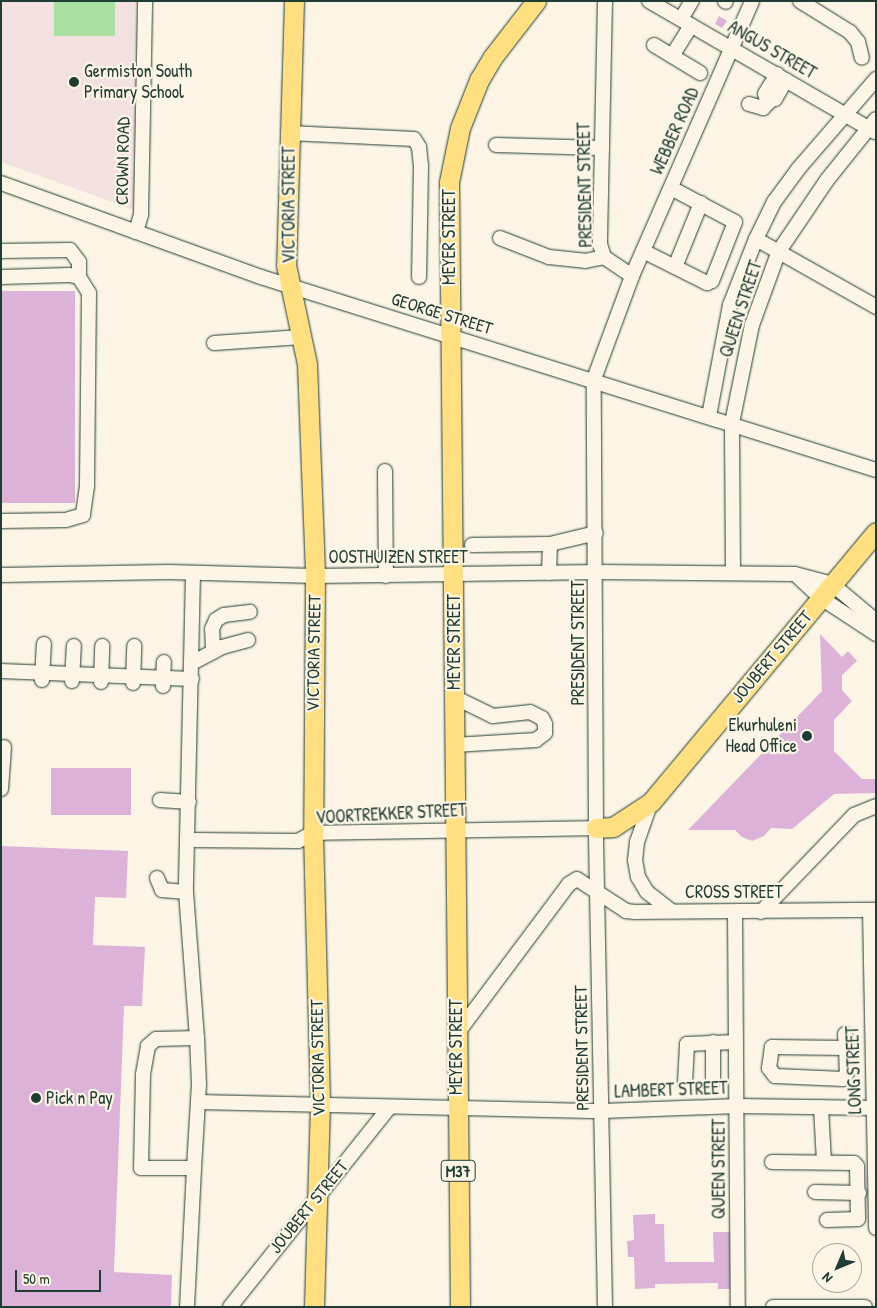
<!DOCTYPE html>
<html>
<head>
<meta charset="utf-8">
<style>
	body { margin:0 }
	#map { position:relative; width:877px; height:1308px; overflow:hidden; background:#fcf5e5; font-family:"Patrick Hand",sans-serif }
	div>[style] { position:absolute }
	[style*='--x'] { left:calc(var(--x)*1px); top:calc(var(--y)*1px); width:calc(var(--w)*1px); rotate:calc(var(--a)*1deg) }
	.built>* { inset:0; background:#f3e1e1 }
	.green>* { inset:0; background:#a9dfa1; transform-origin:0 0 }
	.building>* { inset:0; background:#ddb2d8; transform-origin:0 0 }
	.roads { filter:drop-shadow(0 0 1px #1f3d34) drop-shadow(0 0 1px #1f3d34) }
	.minor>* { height:14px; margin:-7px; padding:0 7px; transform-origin:7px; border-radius:7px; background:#fcf5e5 }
	.major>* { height:19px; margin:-9.5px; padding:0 9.5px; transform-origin:9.5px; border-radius:9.5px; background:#ffdf80 }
	.dots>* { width:14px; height:14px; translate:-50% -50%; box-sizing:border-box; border:2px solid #fcf5e5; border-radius:50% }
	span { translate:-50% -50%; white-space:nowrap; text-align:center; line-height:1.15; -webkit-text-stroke:4.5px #fcf5e5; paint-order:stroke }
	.shield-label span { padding:1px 4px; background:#fcf5e5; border:1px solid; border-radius:4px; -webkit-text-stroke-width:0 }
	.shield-label { font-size:16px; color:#1f3d34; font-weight:700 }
	.street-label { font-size:18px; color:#1f3d34 }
	.poi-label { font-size:18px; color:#1f3d34 }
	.left { translate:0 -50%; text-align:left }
	.right { translate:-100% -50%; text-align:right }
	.frame { position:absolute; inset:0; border:2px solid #1f3d34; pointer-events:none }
	.north { position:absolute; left:812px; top:1243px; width:50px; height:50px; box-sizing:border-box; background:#fcf5e5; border:1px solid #a4ab9e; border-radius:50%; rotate:225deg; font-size:14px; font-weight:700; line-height:20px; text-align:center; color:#1f3d34 }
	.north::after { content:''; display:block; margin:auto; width:18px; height:22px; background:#1f3d34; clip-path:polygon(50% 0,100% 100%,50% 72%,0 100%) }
	.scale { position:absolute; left:15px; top:1270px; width:86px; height:22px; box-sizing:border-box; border:2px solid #1f3d34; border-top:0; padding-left:6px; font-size:15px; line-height:18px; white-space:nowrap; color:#1f3d34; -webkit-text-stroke:4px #fcf5e5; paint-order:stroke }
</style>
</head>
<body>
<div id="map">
	<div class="built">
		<i style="clip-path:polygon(1px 1px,150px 1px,140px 212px,1px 162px)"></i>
	</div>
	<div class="green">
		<i style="left:54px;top:1px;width:61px;height:35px"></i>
	</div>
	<div class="building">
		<i style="clip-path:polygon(719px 16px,727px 21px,722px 28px,715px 24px)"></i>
		<i style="left:1px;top:291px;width:74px;height:212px"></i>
		<i style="clip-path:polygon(820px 634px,842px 657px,848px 651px,857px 661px,842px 675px,842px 690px,852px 701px,834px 720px,834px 751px,862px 779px,876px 779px,876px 793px,834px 794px,792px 829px,771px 828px,764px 836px,752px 841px,742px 837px,735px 830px,688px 830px,822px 691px)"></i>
		<i style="left:51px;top:768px;width:80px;height:47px"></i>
		<i style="clip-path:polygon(1px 846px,128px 851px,126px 898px,95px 897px,93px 945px,145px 947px,142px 1006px,124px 1006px,114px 1272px,172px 1275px,171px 1307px,1px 1307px)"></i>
		<i style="clip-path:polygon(655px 1214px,655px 1224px,664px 1224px,665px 1262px,714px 1262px,713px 1232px,733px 1232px,734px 1289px,718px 1289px,718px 1283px,655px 1284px,655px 1288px,635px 1289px,634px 1257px,628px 1257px,627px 1241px,634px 1240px,633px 1215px)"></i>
	</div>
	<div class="roads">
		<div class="minor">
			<i style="--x:605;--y:1;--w:243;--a:91.2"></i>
			<i style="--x:600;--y:244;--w:14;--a:73"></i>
			<i style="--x:604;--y:257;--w:34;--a:34"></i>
			<i style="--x:649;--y:1;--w:261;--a:30.1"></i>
			<i style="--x:725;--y:1;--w:1;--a:45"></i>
			<i style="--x:800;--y:1;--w:59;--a:31.8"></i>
			<i style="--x:850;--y:32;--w:13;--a:51"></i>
			<i style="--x:858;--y:42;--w:16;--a:76"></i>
			<i style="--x:681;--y:19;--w:21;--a:-59"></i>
			<i style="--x:654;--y:45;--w:54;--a:31.3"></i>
			<i style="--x:672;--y:56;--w:36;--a:-58"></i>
			<i style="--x:777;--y:74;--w:23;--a:121"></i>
			<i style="--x:765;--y:94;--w:6;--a:72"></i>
			<i style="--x:767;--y:100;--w:8;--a:-7"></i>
			<i style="--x:775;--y:99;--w:22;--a:-60"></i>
			<i style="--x:749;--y:104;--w:15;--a:16"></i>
			<i style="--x:763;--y:108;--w:10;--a:-45"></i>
			<i style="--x:289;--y:133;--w:125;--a:2.7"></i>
			<i style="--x:414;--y:139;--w:9;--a:58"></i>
			<i style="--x:419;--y:147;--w:19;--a:84"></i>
			<i style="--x:421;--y:166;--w:111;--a:91"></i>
			<i style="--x:496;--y:145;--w:106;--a:1.6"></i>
			<i style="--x:1;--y:183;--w:276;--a:19.9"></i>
			<i style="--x:261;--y:277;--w:645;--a:17.42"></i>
			<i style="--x:136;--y:232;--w:19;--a:-74"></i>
			<i style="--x:141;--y:214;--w:213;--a:-88.9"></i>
			<i style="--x:500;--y:238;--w:53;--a:21.2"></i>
			<i style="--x:549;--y:257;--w:36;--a:6"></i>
			<i style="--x:585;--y:261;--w:19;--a:-12"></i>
			<i style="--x:756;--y:239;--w:138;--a:29.5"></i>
			<i style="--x:1;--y:251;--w:69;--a:-0.8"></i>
			<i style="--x:70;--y:250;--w:15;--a:53"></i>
			<i style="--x:79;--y:262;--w:15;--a:90"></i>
			<i style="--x:643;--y:251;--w:72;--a:26.6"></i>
			<i style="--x:707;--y:283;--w:5;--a:-22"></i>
			<i style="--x:712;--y:281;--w:63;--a:-68.7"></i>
			<i style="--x:735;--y:222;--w:72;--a:-152"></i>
			<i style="--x:675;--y:267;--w:69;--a:-67.9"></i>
			<i style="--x:1;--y:277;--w:68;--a:-1.7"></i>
			<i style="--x:69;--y:275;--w:10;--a:11"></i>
			<i style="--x:79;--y:277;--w:19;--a:58"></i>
			<i style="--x:89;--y:293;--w:193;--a:90.6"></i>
			<i style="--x:87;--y:486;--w:29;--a:98"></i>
			<i style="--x:83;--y:515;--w:18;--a:164"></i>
			<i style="--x:66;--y:520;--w:65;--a:179.1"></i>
			<i style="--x:214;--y:343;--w:88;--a:-3.9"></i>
			<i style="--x:709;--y:416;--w:113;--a:-79.3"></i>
			<i style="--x:730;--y:305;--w:71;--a:-68.5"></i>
			<i style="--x:756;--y:239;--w:41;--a:-64.1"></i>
			<i style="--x:774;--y:202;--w:42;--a:-53.7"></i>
			<i style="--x:799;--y:168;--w:118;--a:-49.1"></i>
			<i style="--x:385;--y:471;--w:105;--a:89.5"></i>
			<i style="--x:472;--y:545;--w:78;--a:-0.7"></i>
			<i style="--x:550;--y:544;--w:47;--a:-13.4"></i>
			<i style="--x:549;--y:573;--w:29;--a:-88"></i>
			<i style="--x:733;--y:573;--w:150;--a:-90.4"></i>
			<i style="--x:732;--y:423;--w:100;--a:-78.5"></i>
			<i style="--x:752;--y:325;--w:79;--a:-70"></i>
			<i style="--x:779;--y:251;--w:86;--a:-55.9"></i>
			<i style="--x:827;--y:180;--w:78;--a:-51.2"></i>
			<i style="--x:193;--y:574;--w:318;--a:91.3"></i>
			<i style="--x:186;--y:892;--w:146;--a:85.7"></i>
			<i style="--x:197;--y:1038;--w:41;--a:178.6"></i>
			<i style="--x:156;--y:1039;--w:11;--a:139"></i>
			<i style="--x:148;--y:1046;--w:29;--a:100"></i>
			<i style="--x:143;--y:1075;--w:93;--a:91.2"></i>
			<i style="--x:141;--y:1168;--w:53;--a:0"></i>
			<i style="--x:194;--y:1168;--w:83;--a:-86.6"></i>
			<i style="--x:199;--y:1085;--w:47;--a:-92.4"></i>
			<i style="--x:1;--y:575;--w:167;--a:-1"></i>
			<i style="--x:168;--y:572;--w:147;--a:1.6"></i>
			<i style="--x:315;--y:576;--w:282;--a:-0.8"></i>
			<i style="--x:597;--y:572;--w:198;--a:0.6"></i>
			<i style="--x:795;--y:574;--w:38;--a:15"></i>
			<i style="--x:832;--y:584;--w:57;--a:40.1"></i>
			<i style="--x:796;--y:575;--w:34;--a:43"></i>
			<i style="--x:821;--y:598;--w:66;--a:33.2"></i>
			<i style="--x:213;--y:652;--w:23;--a:-92"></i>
			<i style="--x:212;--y:629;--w:10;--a:-66"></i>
			<i style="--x:216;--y:620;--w:9;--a:-32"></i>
			<i style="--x:224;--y:615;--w:26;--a:-7"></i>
			<i style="--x:192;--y:663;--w:34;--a:-28"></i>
			<i style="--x:222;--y:647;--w:27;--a:-15"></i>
			<i style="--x:1;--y:671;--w:191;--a:2.4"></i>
			<i style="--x:42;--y:680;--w:36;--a:-87"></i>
			<i style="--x:72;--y:681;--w:35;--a:-87"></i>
			<i style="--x:101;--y:682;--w:36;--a:-88"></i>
			<i style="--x:133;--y:683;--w:37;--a:-88"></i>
			<i style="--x:163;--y:686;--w:24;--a:-88"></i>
			<i style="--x:454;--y:697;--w:43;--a:26"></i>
			<i style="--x:493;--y:716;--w:37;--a:-6"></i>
			<i style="--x:530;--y:712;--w:13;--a:27"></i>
			<i style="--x:542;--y:718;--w:7;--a:63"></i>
			<i style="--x:545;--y:724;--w:9;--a:90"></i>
			<i style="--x:545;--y:733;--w:11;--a:142"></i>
			<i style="--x:536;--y:740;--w:82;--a:176.5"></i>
			<i style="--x:1;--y:789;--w:42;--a:-85.9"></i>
			<i style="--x:160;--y:800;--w:29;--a:4"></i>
			<i style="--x:651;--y:802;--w:42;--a:109.3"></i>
			<i style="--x:637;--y:842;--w:18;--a:96"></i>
			<i style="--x:635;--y:860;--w:17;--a:80"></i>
			<i style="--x:638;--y:877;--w:17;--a:59"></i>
			<i style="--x:647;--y:892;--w:31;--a:38"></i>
			<i style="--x:188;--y:840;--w:110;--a:0.5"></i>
			<i style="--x:298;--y:841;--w:17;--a:-28"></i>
			<i style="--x:313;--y:833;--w:283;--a:-1"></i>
			<i style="--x:157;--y:878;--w:13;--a:67"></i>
			<i style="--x:162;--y:890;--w:24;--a:5"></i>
			<i style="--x:870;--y:910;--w:318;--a:88.9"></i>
			<i style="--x:735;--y:912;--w:395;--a:89.6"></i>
			<i style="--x:761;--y:912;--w:134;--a:-46.2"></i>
			<i style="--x:854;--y:815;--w:24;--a:-22"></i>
			<i style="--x:845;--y:1034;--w:14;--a:86"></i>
			<i style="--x:846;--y:1048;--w:25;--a:88"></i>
			<i style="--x:847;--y:1073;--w:7;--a:124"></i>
			<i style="--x:843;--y:1079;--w:68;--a:-177.5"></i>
			<i style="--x:775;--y:1076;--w:10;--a:-127"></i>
			<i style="--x:769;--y:1068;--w:21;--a:-82"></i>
			<i style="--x:772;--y:1047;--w:74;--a:0.8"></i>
			<i style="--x:456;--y:1035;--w:189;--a:-53.2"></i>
			<i style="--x:569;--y:884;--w:9;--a:-32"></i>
			<i style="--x:577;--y:879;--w:59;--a:33.1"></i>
			<i style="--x:626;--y:911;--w:9;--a:6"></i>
			<i style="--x:635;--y:912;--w:241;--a:-0.5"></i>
			<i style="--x:713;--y:1081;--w:39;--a:-90"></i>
			<i style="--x:685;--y:1083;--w:39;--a:-87"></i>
			<i style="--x:687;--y:1044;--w:49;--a:-2.3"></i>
			<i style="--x:198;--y:1102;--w:404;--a:1.3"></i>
			<i style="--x:602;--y:1111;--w:135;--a:-2.1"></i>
			<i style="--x:737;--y:1106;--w:139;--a:0.8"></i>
			<i style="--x:821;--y:1107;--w:55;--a:86.9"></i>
			<i style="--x:772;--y:1162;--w:82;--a:0.7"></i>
			<i style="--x:854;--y:1163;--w:4;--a:45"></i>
			<i style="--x:857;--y:1166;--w:53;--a:88.9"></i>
			<i style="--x:858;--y:1219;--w:31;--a:178"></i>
			<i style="--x:815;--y:1192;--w:44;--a:1.3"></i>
			<i style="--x:187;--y:1307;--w:139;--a:-87.1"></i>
			<i style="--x:230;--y:1307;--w:255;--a:-51.4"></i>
			<i style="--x:605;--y:1307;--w:479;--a:-91.1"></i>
			<i style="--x:596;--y:828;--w:449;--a:-90.3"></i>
			<i style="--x:594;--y:379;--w:110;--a:-69.7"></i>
			<i style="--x:632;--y:276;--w:300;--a:-66.4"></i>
			<i style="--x:773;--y:1307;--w:92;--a:0"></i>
		</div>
		<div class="major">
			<i style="--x:294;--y:1;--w:264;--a:91.7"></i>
			<i style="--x:286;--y:265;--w:101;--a:78"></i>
			<i style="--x:307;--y:364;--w:212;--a:87.8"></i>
			<i style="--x:315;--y:576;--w:257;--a:90.4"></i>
			<i style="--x:313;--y:833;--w:271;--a:88.5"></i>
			<i style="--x:320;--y:1104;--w:203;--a:91.7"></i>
			<i style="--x:596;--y:828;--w:17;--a:-3"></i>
			<i style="--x:613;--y:827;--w:45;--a:-33.3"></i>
			<i style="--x:651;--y:802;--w:351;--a:-50.2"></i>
			<i style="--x:460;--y:1307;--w:1125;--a:-90.56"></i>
			<i style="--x:449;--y:182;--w:55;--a:-78.5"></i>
			<i style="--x:460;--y:128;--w:52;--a:-68.4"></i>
			<i style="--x:479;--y:80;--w:26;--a:-59"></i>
			<i style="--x:492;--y:58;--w:72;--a:-52.3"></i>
		</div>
	</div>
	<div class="dots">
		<i style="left:74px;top:82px;background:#1f3d34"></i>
		<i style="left:807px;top:736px;background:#1f3d34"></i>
		<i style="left:36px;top:1098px;background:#1f3d34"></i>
	</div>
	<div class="shield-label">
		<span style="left:458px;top:1171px">M37</span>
	</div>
	<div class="street-label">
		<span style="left:772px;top:50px;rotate:30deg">ANGUS STREET</span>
		<span style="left:675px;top:131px;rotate:-66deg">WEBBER ROAD</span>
		<span style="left:123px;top:161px;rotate:-89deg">CROWN ROAD</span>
		<span style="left:585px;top:185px;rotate:-91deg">PRESIDENT STREET</span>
		<span style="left:289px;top:205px;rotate:-90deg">VICTORIA STREET</span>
		<span style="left:449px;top:237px;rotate:-90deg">MEYER STREET</span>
		<span style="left:741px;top:309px;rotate:-72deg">QUEEN STREET</span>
		<span style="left:442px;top:314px;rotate:17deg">GEORGE STREET</span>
		<span style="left:398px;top:557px">OOSTHUIZEN STREET</span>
		<span style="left:454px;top:642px;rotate:-90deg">MEYER STREET</span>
		<span style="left:578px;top:643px;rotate:-90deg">PRESIDENT STREET</span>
		<span style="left:314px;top:653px;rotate:-89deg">VICTORIA STREET</span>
		<span style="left:772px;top:657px;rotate:-50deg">JOUBERT STREET</span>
		<span style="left:391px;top:814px;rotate:-3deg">VOORTREKKER STREET</span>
		<span style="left:734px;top:892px">CROSS STREET</span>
		<span style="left:456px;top:1047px;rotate:-90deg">MEYER STREET</span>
		<span style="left:582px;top:1048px;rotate:-91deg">PRESIDENT STREET</span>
		<span style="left:318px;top:1058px;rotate:-91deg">VICTORIA STREET</span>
		<span style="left:854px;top:1070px;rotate:-92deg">LONG STREET</span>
		<span style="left:671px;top:1090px;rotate:-2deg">LAMBERT STREET</span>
		<span style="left:719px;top:1169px;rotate:-90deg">QUEEN STREET</span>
		<span style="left:309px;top:1207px;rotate:-51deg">JOUBERT STREET</span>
	</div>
	<div class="poi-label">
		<span class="left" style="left:84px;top:82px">Germiston South<br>Primary School</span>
		<span class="right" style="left:797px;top:736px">Ekurhuleni<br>Head Office</span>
		<span class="left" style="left:46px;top:1098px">Pick n Pay</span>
	</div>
	<div class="frame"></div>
	<div class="north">N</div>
	<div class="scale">50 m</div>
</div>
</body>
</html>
